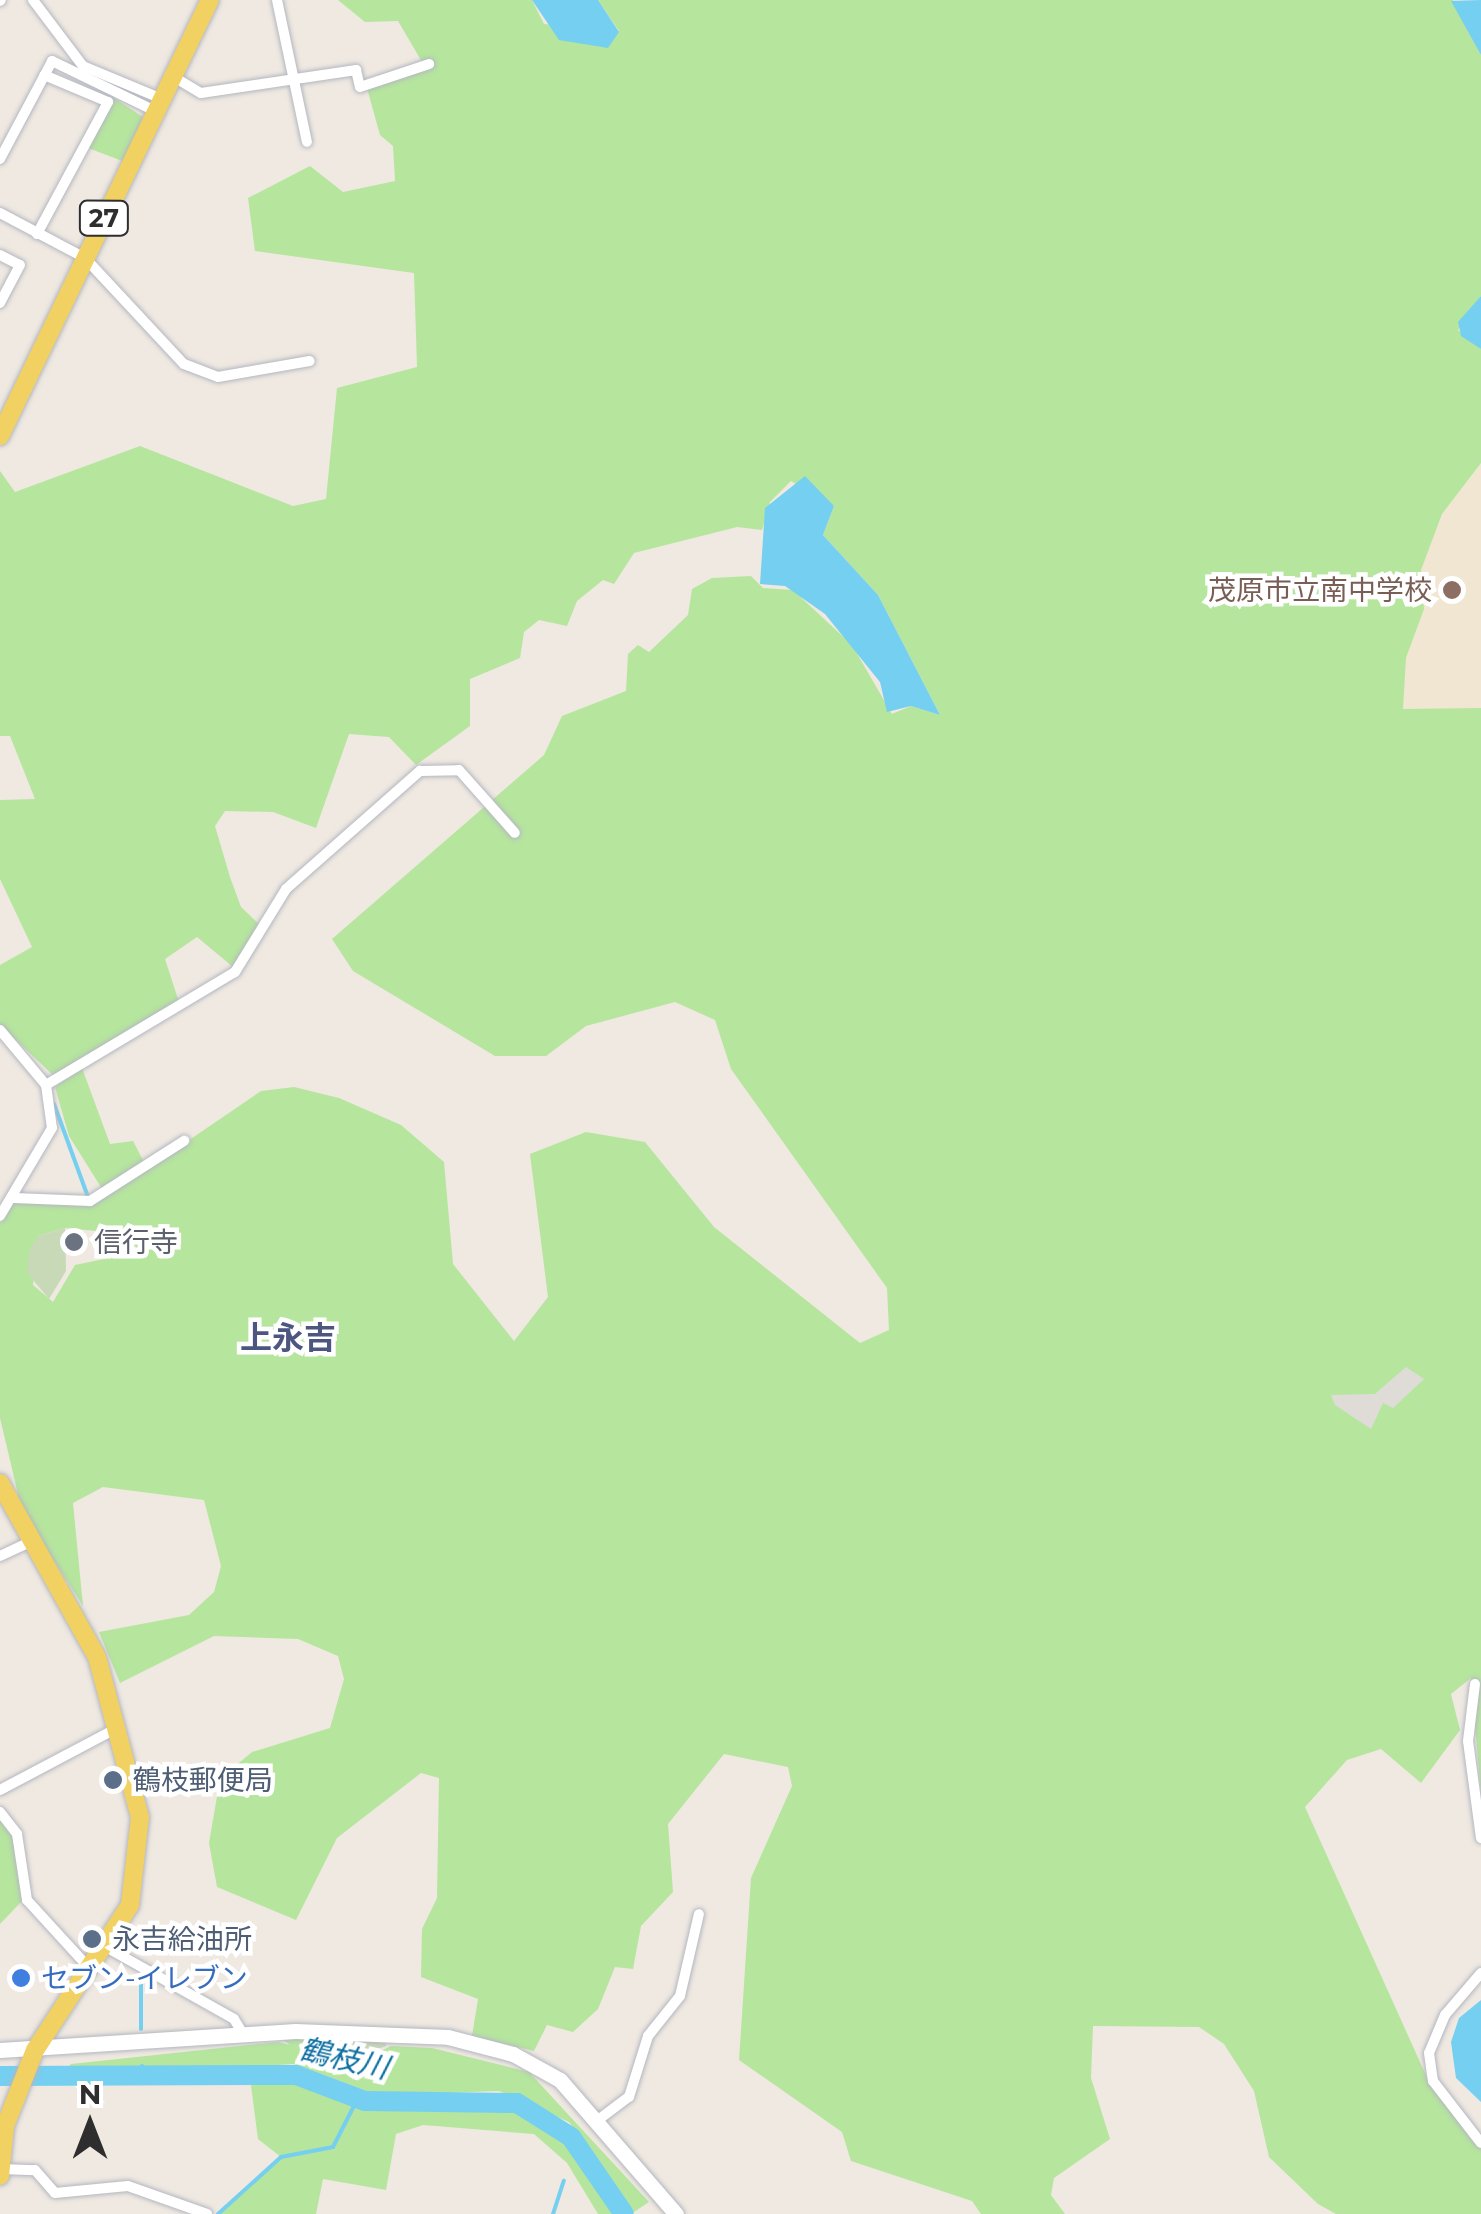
<!DOCTYPE html>
<meta charset="utf-8">
<style>
body{margin:0}
#map{position:relative;width:1481px;height:2214px;overflow:hidden;background:#efe9e1;font-family:Montserrat,"Noto Sans JP",sans-serif}
div>[style]{position:absolute}
[style*='--x']{left:calc(var(--x)*1px);top:calc(var(--y)*1px);width:calc(var(--w)*1px);rotate:calc(var(--a)*1deg)}
.education>*{inset:0;background:#f0e6d1}
.green>*{inset:0;background:#b6e59e}
.cemetery>*{inset:0;background:#c8d9b8}
.plaza>*{inset:0;background:#dfdcd8}
.water>*{inset:0;background:#75cff0}
.stream>*{height:4px;margin:-2px;padding:0 2px;transform-origin:2px;border-radius:2px;background:#75cff0}
.river>*{height:20px;margin:-10px;padding:0 10px;transform-origin:10px;border-radius:10px;background:#75cff0}
.roads{filter:drop-shadow(0 0 2px #b4b7c1) drop-shadow(0 0 2px #b4b7c1)}
.minor>*{height:10px;margin:-5px;padding:0 5px;transform-origin:5px;border-radius:5px;background:#fff}
.secondary>*{height:15px;margin:-7.5px;padding:0 7.5px;transform-origin:7.5px;border-radius:7.5px;background:#fff}
.primary>*{height:18px;margin:-9px;padding:0 9px;transform-origin:9px;border-radius:9px;background:#f2d163}
.dots>*{width:28px;height:28px;translate:-50% -50%;box-sizing:border-box;border:5px solid #fff;border-radius:50%}
span{translate:-50% -50%;white-space:nowrap;text-align:center;line-height:1.15;-webkit-text-stroke:9px #fff;paint-order:stroke}
.shield-label span{padding:2px 8px;background:#fff;border:2px solid;border-radius:8px;-webkit-text-stroke-width:0}
.shield-label{font-size:25px;color:#2e2e2e;font-weight:700}
.education-label{font-size:28px;color:#785e54}
.right{translate:-100% -50%;text-align:right}
.worship-label{font-size:28px;color:#5b616d}
.left{translate:0 -50%;text-align:left}
.service-label{font-size:28px;color:#4e5e75}
.shop-label{font-size:28px;color:#366cbe}
.water-label{font-size:30px;color:#0d6fa3;font-style:italic}
.quarter-label{font-size:32px;color:#4d5680;font-weight:700}
.north{position:absolute;left:40px;top:2074px;width:100px;height:100px;-webkit-text-stroke:8px #fff;paint-order:stroke;rotate:0deg;font-size:28px;font-weight:700;line-height:40px;text-align:center;color:#2e2e2e}
.north::after{content:'';display:block;margin:auto;width:35px;height:45px;background:#2e2e2e;clip-path:polygon(50% 0,100% 100%,50% 72%,0 100%)}
</style>
<div id="map">
<div class="education">
<div style="clip-path:polygon(1481px 463px,1481px 708px,1403px 710px,1406px 658px,1424px 609px,1421px 570px,1442px 514px)"></div>
</div>
<div class="green">
<div style="clip-path:polygon(evenodd,338px 0,532px 0,544px 24px,619px 31px,598px 0,1453px 0,1481px 55px,1481px 296px,1458px 330px,1481px 349px,1481px 463px,1442px 514px,1421px 570px,1424px 609px,1406px 658px,1403px 709px,1481px 708px,1481px 1795px,1471px 1678px,1451px 1694px,1460px 1730px,1421px 1783px,1381px 1749px,1347px 1760px,1305px 1807px,1429px 2082px,1481px 2149px,1481px 2214px,1336px 2214px,1318px 2204px,1269px 2157px,1254px 2091px,1224px 2044px,1199px 2027px,1093px 2026px,1091px 2078px,1110px 2139px,1054px 2178px,1051px 2195px,1065px 2214px,981px 2214px,972px 2201px,851px 2161px,842px 2132px,739px 2060px,751px 1878px,792px 1786px,788px 1767px,724px 1754px,668px 1824px,673px 1892px,641px 1926px,633px 1969px,615px 1967px,598px 2009px,573px 2032px,547px 2025px,534px 2051px,472px 2036px,478px 1999px,421px 1977px,422px 1929px,437px 1898px,439px 1778px,421px 1773px,337px 1838px,296px 1920px,217px 1887px,209px 1843px,220px 1779px,252px 1752px,330px 1728px,344px 1679px,338px 1656px,298px 1639px,214px 1636px,120px 1683px,99px 1632px,189px 1615px,214px 1592px,221px 1566px,204px 1500px,103px 1487px,73px 1503px,83px 1606px,22px 1511px,0 1418px,0 1223px,15px 1201px,89px 1203px,110px 1194px,261px 1091px,294px 1087px,339px 1098px,401px 1125px,444px 1162px,453px 1264px,514px 1341px,548px 1297px,530px 1154px,586px 1132px,645px 1142px,714px 1227px,860px 1343px,889px 1330px,887px 1288px,731px 1069px,715px 1020px,675px 1002px,586px 1026px,546px 1056px,495px 1056px,353px 971px,332px 939px,544px 755px,562px 716px,626px 691px,628px 654px,638px 645px,649px 652px,688px 615px,692px 589px,712px 578px,751px 576px,763px 588px,793px 590px,852px 645px,892px 714px,911px 706px,940px 715px,878px 595px,823px 535px,834px 506px,791px 481px,770px 502px,762px 530px,737px 527px,634px 553px,614px 584px,603px 580px,577px 601px,567px 626px,539px 620px,524px 632px,520px 658px,470px 679px,470px 726px,416px 765px,389px 737px,349px 734px,316px 828px,273px 812px,225px 811px,215px 826px,230px 877px,241px 907px,260px 925px,233px 967px,197px 937px,165px 959px,179px 1002px,54px 1076px,0 1025px,0 965px,32px 947px,0 879px,0 800px,35px 799px,10px 736px,0 736px,0 471px,15px 492px,140px 446px,293px 506px,326px 499px,337px 388px,417px 367px,414px 273px,255px 251px,248px 198px,310px 166px,343px 192px,395px 181px,393px 146px,380px 135px,365px 81px,422px 62px,398px 21px,365px 22px,338px 0,65px 1228px,129px 1234px,138px 1252px,75px 1265px,53px 1302px,33px 1285px,38px 1236px,65px 1228px)"></div>
<div style="clip-path:polygon(114px 98px,146px 119px,125px 162px,88px 148px)"></div>
<div style="clip-path:polygon(82px 1068px,110px 1144px,133px 1141px,144px 1162px,104px 1192px,69px 1136px,55px 1087px)"></div>
<div style="clip-path:polygon(0 1816px,13px 1836px,24px 1899px,0 1924px)"></div>
<div style="clip-path:polygon(281px 2038px,344px 2039px,344px 2054px,291px 2046px)"></div>
<div style="clip-path:polygon(278px 2042px,359px 2062px,391px 2046px,432px 2048px,529px 2072px,649px 2202px,631px 2214px,569px 2122px,499px 2091px,377px 2095px,294px 2064px,57px 2079px,71px 2064px)"></div>
<div style="clip-path:polygon(250px 2078px,296px 2078px,390px 2108px,516px 2106px,574px 2146px,618px 2214px,598px 2214px,567px 2163px,534px 2134px,423px 2125px,396px 2134px,386px 2190px,323px 2179px,316px 2214px,218px 2214px,281px 2157px,258px 2139px)"></div>
</div>
<div class="cemetery">
<div style="clip-path:polygon(65px 1228px,66px 1271px,49px 1299px,27px 1273px,29px 1251px,38px 1236px)"></div>
<div style="clip-path:polygon(344px 2039px,386px 2040px,386px 2046px,356px 2058px,344px 2054px)"></div>
</div>
<div class="plaza">
<div style="clip-path:polygon(1406px 1367px,1424px 1379px,1393px 1408px,1383px 1403px,1371px 1429px,1335px 1405px,1331px 1395px,1375px 1394px)"></div>
</div>
<div class="water">
<div style="clip-path:polygon(532px 0,598px 0,619px 32px,608px 48px,559px 40px)"></div>
<div style="clip-path:polygon(1481px 0,1481px 55px,1451px 1px)"></div>
<div style="clip-path:polygon(1481px 296px,1481px 349px,1461px 336px,1458px 322px)"></div>
<div style="clip-path:polygon(805px 476px,834px 506px,823px 535px,878px 595px,940px 715px,911px 706px,887px 712px,880px 682px,825px 614px,785px 586px,760px 584px,765px 508px)"></div>
<div style="clip-path:polygon(1481px 2000px,1481px 2102px,1456px 2078px,1451px 2042px,1459px 2018px)"></div>
</div>
<div class="stream">
<div style="--x:54;--y:1104;--w:99;--a:69.9"></div>
<div style="--x:141;--y:1979;--w:50;--a:90"></div>
<div style="--x:142;--y:2066;--w:13;--a:86"></div>
<div style="--x:218;--y:2214;--w:85;--a:-42.1"></div>
<div style="--x:281;--y:2157;--w:53;--a:-10.9"></div>
<div style="--x:333;--y:2147;--w:55;--a:-63"></div>
<div style="--x:553;--y:2214;--w:35;--a:-72"></div>
</div>
<div class="river">
<div style="--x:0;--y:2076;--w:296;--a:-0.2"></div>
<div style="--x:296;--y:2075;--w:74;--a:20.6"></div>
<div style="--x:365;--y:2101;--w:152;--a:0.8"></div>
<div style="--x:517;--y:2103;--w:64;--a:32.2"></div>
<div style="--x:571;--y:2137;--w:93;--a:55.5"></div>
</div>
<div class="roads">
<div class="minor">
<div style="--x:33;--y:0;--w:83;--a:52.9"></div>
<div style="--x:83;--y:66;--w:86;--a:22.7"></div>
<div style="--x:277;--y:0;--w:145;--a:78.1"></div>
<div style="--x:0;--y:1;--w:1;--a:-45"></div>
<div style="--x:174;--y:77;--w:31;--a:31"></div>
<div style="--x:201;--y:93;--w:157;--a:-8.4"></div>
<div style="--x:356;--y:70;--w:17;--a:77"></div>
<div style="--x:360;--y:87;--w:73;--a:-18.4"></div>
<div style="--x:0;--y:159;--w:111;--a:-62"></div>
<div style="--x:52;--y:61;--w:114;--a:25.9"></div>
<div style="--x:0;--y:213;--w:96;--a:27.9"></div>
<div style="--x:85;--y:258;--w:145;--a:47"></div>
<div style="--x:184;--y:364;--w:36;--a:21"></div>
<div style="--x:218;--y:377;--w:93;--a:-9.9"></div>
<div style="--x:37;--y:234;--w:150;--a:-61.7"></div>
<div style="--x:108;--y:102;--w:69;--a:-157.1"></div>
<div style="--x:0;--y:255;--w:22;--a:27"></div>
<div style="--x:20;--y:265;--w:43;--a:117.8"></div>
<div style="--x:0;--y:1030;--w:72;--a:50.1"></div>
<div style="--x:46;--y:1085;--w:43;--a:82.1"></div>
<div style="--x:52;--y:1128;--w:102;--a:120.6"></div>
<div style="--x:46;--y:1085;--w:220;--a:-30.9"></div>
<div style="--x:235;--y:972;--w:97;--a:-58.4"></div>
<div style="--x:286;--y:889;--w:179;--a:-41.4"></div>
<div style="--x:420;--y:771;--w:39;--a:-1"></div>
<div style="--x:459;--y:770;--w:84;--a:48.4"></div>
<div style="--x:14;--y:1198;--w:76;--a:2.3"></div>
<div style="--x:90;--y:1201;--w:112;--a:-32.6"></div>
<div style="--x:0;--y:1556;--w:31;--a:-25"></div>
<div style="--x:1475;--y:1684;--w:57;--a:97"></div>
<div style="--x:1468;--y:1741;--w:98;--a:82.4"></div>
<div style="--x:0;--y:1790;--w:135;--a:-27.9"></div>
<div style="--x:0;--y:1812;--w:28;--a:52"></div>
<div style="--x:17;--y:1834;--w:67;--a:81.4"></div>
<div style="--x:27;--y:1900;--w:93;--a:47.6"></div>
<div style="--x:104;--y:1946;--w:149;--a:29.3"></div>
<div style="--x:234;--y:2019;--w:17;--a:59"></div>
<div style="--x:1481;--y:1973;--w:55;--a:130.6"></div>
<div style="--x:1445;--y:2015;--w:41;--a:112.8"></div>
<div style="--x:1429;--y:2053;--w:28;--a:82"></div>
<div style="--x:1433;--y:2081;--w:78;--a:52.3"></div>
<div style="--x:598;--y:2120;--w:39;--a:-37"></div>
<div style="--x:629;--y:2097;--w:64;--a:-72.7"></div>
<div style="--x:648;--y:2036;--w:51;--a:-51.3"></div>
<div style="--x:680;--y:1996;--w:84;--a:-77"></div>
<div style="--x:1;--y:2169;--w:34;--a:2"></div>
<div style="--x:35;--y:2170;--w:30;--a:49"></div>
<div style="--x:55;--y:2193;--w:73;--a:-5.5"></div>
<div style="--x:128;--y:2186;--w:84;--a:19.5"></div>
</div>
<div class="secondary">
<div style="--x:0;--y:2050;--w:296;--a:-3.7"></div>
<div style="--x:295;--y:2031;--w:153;--a:2.2"></div>
<div style="--x:448;--y:2037;--w:67;--a:14.7"></div>
<div style="--x:513;--y:2054;--w:54;--a:29"></div>
<div style="--x:560;--y:2080;--w:177;--a:49.1"></div>
</div>
<div class="primary">
<div style="--x:0;--y:436;--w:484;--a:-64.3"></div>
<div style="--x:0;--y:1483;--w:199;--a:60.9"></div>
<div style="--x:97;--y:1657;--w:166;--a:75"></div>
<div style="--x:140;--y:1817;--w:89;--a:96.5"></div>
<div style="--x:130;--y:1905;--w:173;--a:123.2"></div>
<div style="--x:35;--y:2050;--w:82;--a:111.5"></div>
<div style="--x:5;--y:2126;--w:50;--a:95.7"></div>
</div>
</div>
<div class="dots">
<div style="left:1452px;top:590px;background:#8d6e63"></div>
<div style="left:74px;top:1242px;background:#6b7280"></div>
<div style="left:113px;top:1780px;background:#5c6f8a"></div>
<div style="left:92px;top:1939px;background:#5c6f8a"></div>
<div style="left:21px;top:1978px;background:#3f7fe0"></div>
</div>
<div class="shield-label">
<span style="left:104px;top:218px">27</span>
</div>
<div class="education-label">
<span class="right" style="left:1432px;top:590px">茂原市立南中学校</span>
</div>
<div class="worship-label">
<span class="left" style="left:94px;top:1242px">信行寺</span>
</div>
<div class="service-label">
<span class="left" style="left:133px;top:1780px">鶴枝郵便局</span>
<span class="left" style="left:112px;top:1939px">永吉給油所</span>
</div>
<div class="shop-label">
<span class="left" style="left:41px;top:1978px">セブン-イレブン</span>
</div>
<div class="water-label">
<span style="left:344px;top:2059px;rotate:13deg">鶴枝川</span>
</div>
<div class="quarter-label">
<span style="left:288px;top:1338px">上永吉</span>
</div>
<div class="north">N</div>
</div>
